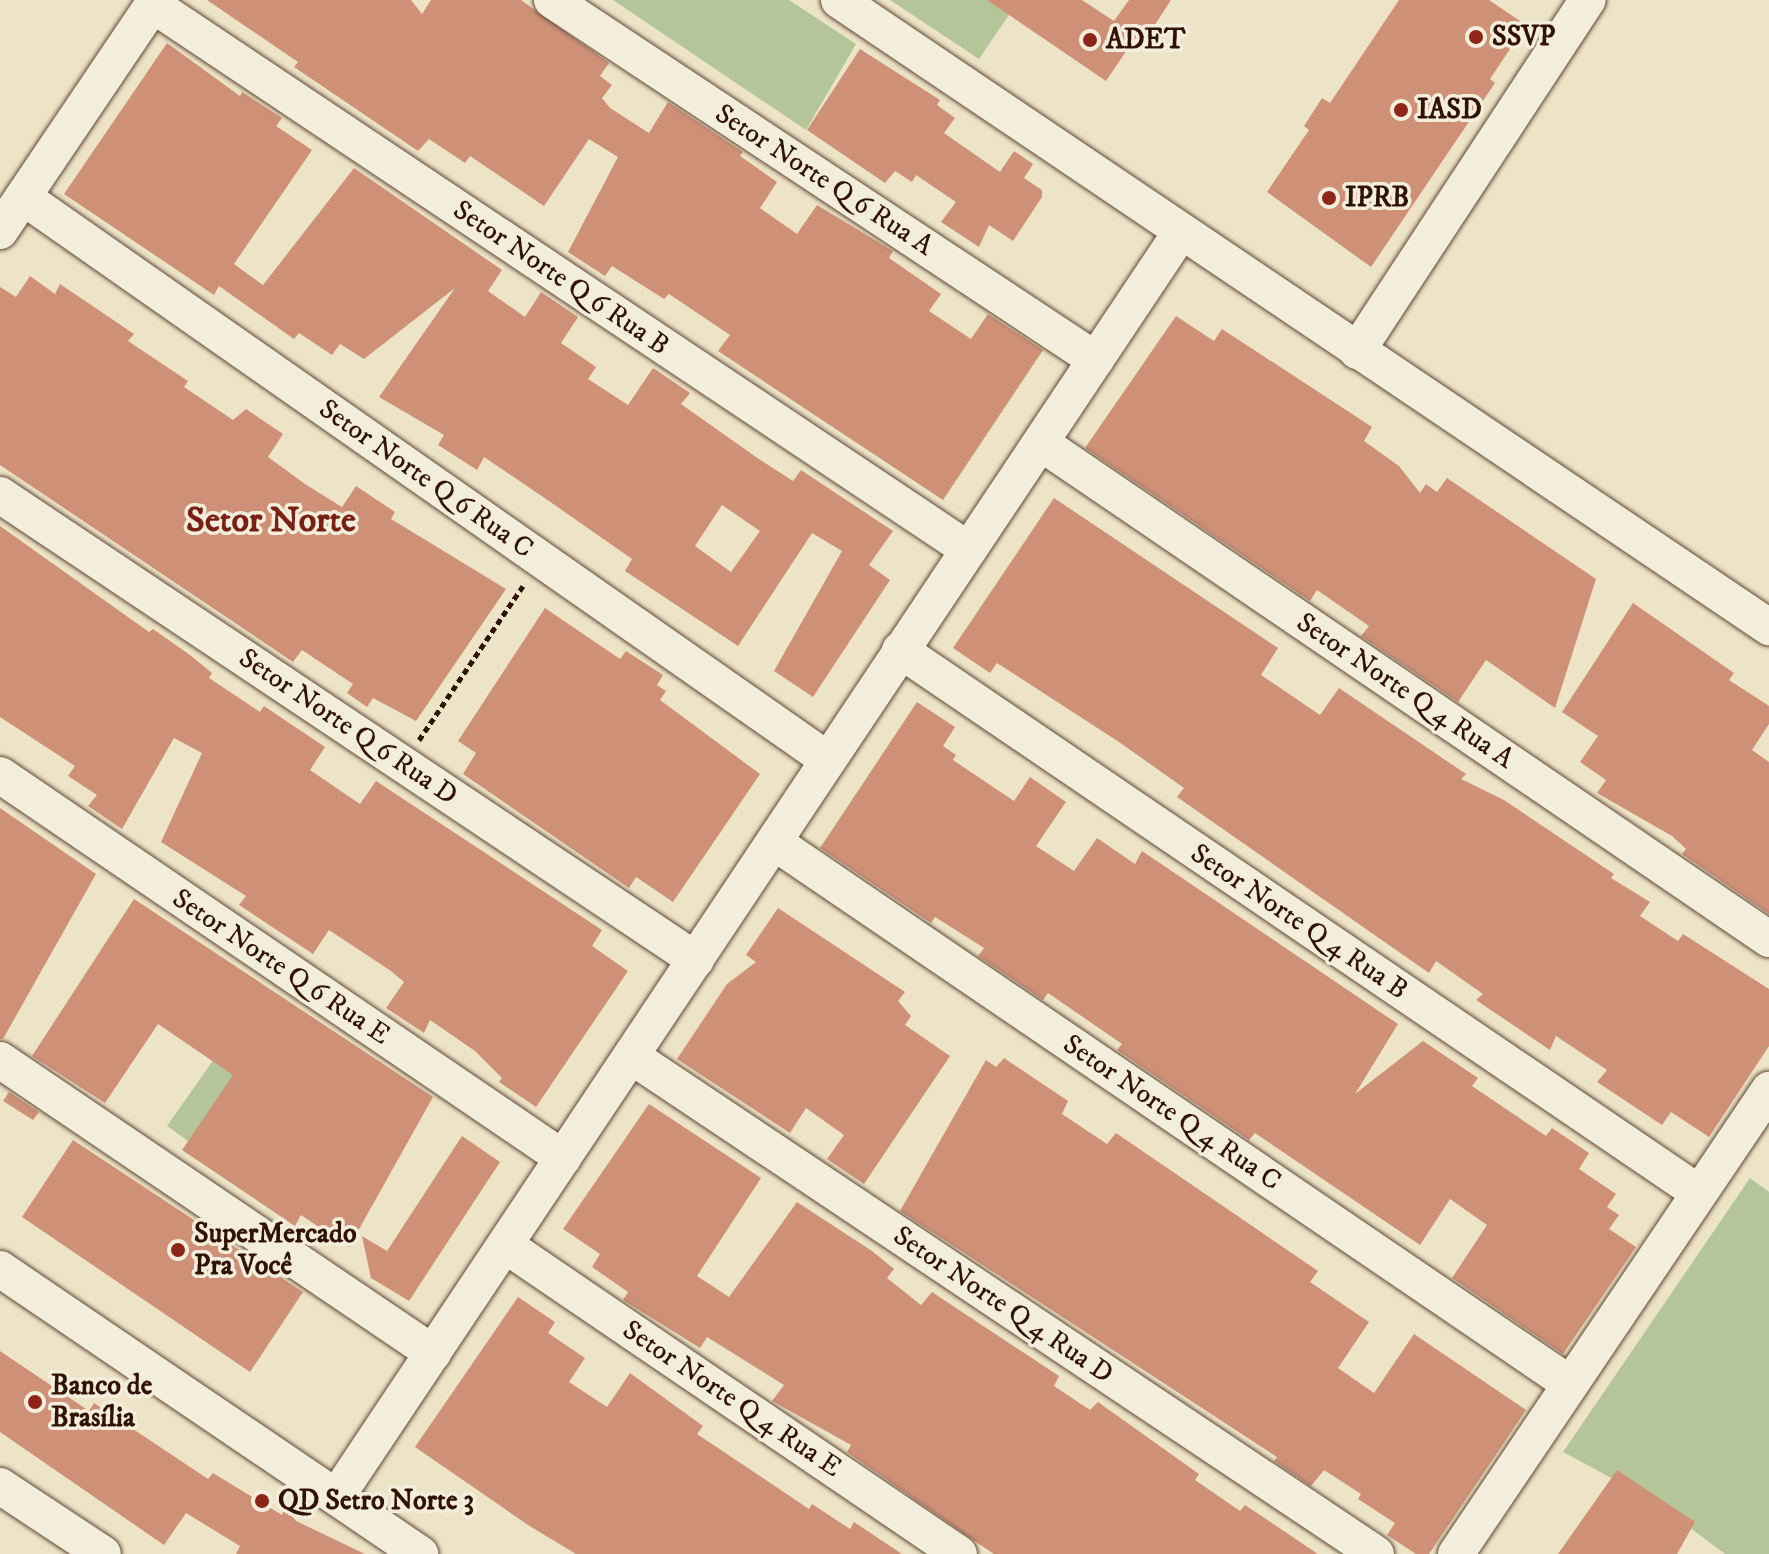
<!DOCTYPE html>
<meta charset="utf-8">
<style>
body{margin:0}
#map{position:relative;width:1769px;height:1554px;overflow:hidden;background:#ede4c7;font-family:"IM FELL DW Pica",serif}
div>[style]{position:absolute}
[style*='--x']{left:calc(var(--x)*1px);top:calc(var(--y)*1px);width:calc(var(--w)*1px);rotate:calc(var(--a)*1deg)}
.green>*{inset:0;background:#b4c599}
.building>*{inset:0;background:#cf9078}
.path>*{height:5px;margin-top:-2.5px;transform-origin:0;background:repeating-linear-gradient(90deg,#311306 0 6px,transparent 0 10px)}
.roads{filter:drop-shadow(0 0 2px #604736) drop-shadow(0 0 2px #604736)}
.minor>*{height:36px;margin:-18px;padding:0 18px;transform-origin:18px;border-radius:18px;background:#f3eddb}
.dots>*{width:22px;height:22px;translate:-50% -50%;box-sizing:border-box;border:4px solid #f3eddb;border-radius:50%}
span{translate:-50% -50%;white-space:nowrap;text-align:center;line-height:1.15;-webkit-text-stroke:7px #f3eddb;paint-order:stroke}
.poi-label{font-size:28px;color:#311306;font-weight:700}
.left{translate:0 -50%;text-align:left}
.street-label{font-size:28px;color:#311306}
.district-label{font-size:36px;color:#7a1f14;font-weight:700}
</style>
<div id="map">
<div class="green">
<div style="clip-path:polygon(613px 0,789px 0,856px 44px,806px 130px)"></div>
<div style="clip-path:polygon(890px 0,1019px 0,979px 59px)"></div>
<div style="clip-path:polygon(259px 995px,284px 1012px,191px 1143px,167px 1126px)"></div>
<div style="clip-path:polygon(1750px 1178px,1769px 1192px,1769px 1554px,1725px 1554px,1656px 1502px,1563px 1452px)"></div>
</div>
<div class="building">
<div style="clip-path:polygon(207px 0,411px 0,422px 14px,431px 0,521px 0,609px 63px,600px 76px,612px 85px,602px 98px,610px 108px,649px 133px,668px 102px,743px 152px,740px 156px,777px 182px,760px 208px,797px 234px,817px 205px,893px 251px,889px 258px,941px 294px,929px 311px,971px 339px,988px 314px,1043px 350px,943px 500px,718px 351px,730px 335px,669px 294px,664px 299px,612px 266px,605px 276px,568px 252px,618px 157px,589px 139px,544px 206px,470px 156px,465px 163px,429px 139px,418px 151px,294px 67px,298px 62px)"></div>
<div style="clip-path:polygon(987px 0,1082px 0,1114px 21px,1129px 0,1171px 0,1143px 43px,1135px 38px,1106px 81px)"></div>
<div style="clip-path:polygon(1399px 0,1489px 0,1526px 25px,1490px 79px,1495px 83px,1371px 267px,1267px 192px,1309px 130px,1304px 126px,1322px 98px,1330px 103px)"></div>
<div style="clip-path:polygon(evenodd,167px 43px,240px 96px,242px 92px,282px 118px,276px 126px,312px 150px,234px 264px,263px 285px,354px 168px,502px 270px,488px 291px,525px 317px,541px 292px,578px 317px,561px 343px,596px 367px,588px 379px,628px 405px,653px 368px,690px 393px,681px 404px,756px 457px,793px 481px,801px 470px,893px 531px,869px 565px,890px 580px,813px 697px,774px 671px,842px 551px,812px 533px,738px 646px,625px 571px,632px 559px,549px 501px,484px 457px,477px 470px,438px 445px,444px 435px,379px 397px,455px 288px,364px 359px,340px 344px,332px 355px,299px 333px,294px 339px,219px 286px,214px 295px,64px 194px,167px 43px,722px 505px,760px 531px,731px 572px,695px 546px,722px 505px)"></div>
<div style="clip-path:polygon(860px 49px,940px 100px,937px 105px,955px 118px,944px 133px,1000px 172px,1014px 151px,1033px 164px,1024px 178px,1042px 190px,1042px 197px,1013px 241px,989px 225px,979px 247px,941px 222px,956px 202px,916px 175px,912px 182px,895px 171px,885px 183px,807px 130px)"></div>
<div style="clip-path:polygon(30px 276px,55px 294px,60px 284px,134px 334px,128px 341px,188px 381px,184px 387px,233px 420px,246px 409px,283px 434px,268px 457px,305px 484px,342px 507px,356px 486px,395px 512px,391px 519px,506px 589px,416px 721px,373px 698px,367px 707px,347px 693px,353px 684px,302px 650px,293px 662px,0 465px,0 287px,16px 297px)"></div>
<div style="clip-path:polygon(1176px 316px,1214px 341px,1222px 329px,1372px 427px,1364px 441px,1399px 466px,1420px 493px,1426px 484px,1437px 492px,1447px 478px,1596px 579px,1555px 708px,1486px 660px,1458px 702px,1361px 636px,1369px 626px,1317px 590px,1310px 601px,1085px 448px)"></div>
<div style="clip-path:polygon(1054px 498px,1278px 648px,1261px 675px,1320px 715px,1339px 688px,1466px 774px,1461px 779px,1504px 800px,1614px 874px,1611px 878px,1650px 902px,1640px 916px,1678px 941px,1683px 934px,1769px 989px,1769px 1046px,1709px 1137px,1671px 1112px,1662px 1125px,1597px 1082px,1607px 1070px,1556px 1036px,1550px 1050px,1476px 1000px,1483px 994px,1436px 961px,1429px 973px,1177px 797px,1184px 788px,1119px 742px,997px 663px,990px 673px,953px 648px)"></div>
<div style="clip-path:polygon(0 526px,149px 632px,153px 629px,190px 655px,212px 673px,209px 678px,260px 712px,264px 706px,325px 747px,310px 770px,360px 804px,376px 781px,602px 930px,592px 946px,628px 971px,536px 1107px,499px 1082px,502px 1078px,475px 1051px,430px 1020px,424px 1033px,386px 1008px,404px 982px,391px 971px,329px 930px,313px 954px,239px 905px,246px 896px,161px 842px,202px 753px,174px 738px,122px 829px,88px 806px,97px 795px,68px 776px,75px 766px,0 717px)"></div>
<div style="clip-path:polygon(1633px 603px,1734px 673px,1729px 680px,1769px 706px,1769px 724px,1752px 750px,1769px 762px,1769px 914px,1682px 854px,1686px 849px,1672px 836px,1597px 793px,1606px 780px,1580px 762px,1598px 736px,1562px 712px)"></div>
<div style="clip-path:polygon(545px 608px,620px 659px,626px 651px,663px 675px,657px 685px,666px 691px,660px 700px,760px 774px,673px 902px,636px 877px,629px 888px,463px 774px,476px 753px,458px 741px)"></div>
<div style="clip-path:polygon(917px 702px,955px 727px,943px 746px,956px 755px,953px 760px,1014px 801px,1030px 777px,1066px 802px,1036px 846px,1074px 871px,1097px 838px,1135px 864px,1142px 851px,1398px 1024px,1355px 1094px,1423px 1041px,1478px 1078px,1472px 1086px,1546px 1136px,1552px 1128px,1589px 1153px,1579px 1169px,1616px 1194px,1607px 1207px,1619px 1215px,1609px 1229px,1636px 1247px,1563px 1354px,1452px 1278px,1487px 1225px,1450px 1199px,1420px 1245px,1255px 1133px,1249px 1140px,1117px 1050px,1122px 1044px,1048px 993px,1043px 1000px,978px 956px,984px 948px,935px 917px,931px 923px,820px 848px)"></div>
<div style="clip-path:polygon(0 808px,96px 874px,3px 1039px,0 1039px)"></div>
<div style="clip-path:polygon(134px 899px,433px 1097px,349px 1247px,301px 1215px,295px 1226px,182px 1150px,233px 1075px,158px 1024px,105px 1103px,32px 1056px)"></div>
<div style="clip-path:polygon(778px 908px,905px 992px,898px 1001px,911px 1016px,905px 1025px,950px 1056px,864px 1184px,827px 1159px,844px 1135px,806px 1108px,790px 1133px,677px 1059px,727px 984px,756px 962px,746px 955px)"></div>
<div style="clip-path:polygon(1004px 1058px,1068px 1101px,1062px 1114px,1107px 1144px,1116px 1133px,1318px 1271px,1310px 1282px,1369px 1322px,1338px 1368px,1374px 1393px,1414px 1334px,1526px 1410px,1429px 1554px,1416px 1554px,1387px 1535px,1395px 1523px,1358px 1499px,1361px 1494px,1324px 1470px,1311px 1486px,1274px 1461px,1277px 1457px,900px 1211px,986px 1060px,996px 1067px)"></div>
<div style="clip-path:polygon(9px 1092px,39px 1112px,33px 1120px,3px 1101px)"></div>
<div style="clip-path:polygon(649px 1104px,761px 1178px,697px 1276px,729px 1297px,797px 1202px,872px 1251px,894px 1269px,887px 1278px,921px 1305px,932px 1292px,1059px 1376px,1054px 1386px,1090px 1410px,1098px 1402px,1199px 1474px,1195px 1480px,1240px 1511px,1245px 1505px,1318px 1554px,994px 1554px,976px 1542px,847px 1452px,851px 1445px,772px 1401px,784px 1385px,707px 1337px,700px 1348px,623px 1300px,628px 1292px,592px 1267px,600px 1254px,563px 1229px)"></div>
<div style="clip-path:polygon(462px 1136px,500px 1162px,409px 1301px,371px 1278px,362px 1236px,387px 1251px)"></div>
<div style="clip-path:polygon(73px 1140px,303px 1292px,250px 1372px,22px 1217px)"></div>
<div style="clip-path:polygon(518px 1297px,555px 1322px,548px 1333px,585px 1358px,569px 1382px,607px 1407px,630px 1373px,703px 1426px,697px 1434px,809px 1509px,812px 1504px,850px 1529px,854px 1522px,902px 1554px,576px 1554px,528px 1525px,415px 1447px)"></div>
<div style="clip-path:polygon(0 1351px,89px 1411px,94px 1403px,208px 1479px,213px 1473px,282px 1515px,285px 1507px,296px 1521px,365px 1554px,236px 1554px,240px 1546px,186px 1513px,164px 1545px,0 1432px)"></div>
<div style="clip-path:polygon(1617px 1470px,1695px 1522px,1677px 1554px,1558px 1554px)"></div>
</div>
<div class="path">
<div style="--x:419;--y:740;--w:186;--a:-56"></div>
</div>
<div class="roads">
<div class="minor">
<div style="--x:552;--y:0;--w:652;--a:33.5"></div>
<div style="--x:839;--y:0;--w:1122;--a:33.99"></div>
<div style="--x:153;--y:5;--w:981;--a:33.74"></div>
<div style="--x:23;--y:197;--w:982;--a:34.97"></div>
<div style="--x:0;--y:231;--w:279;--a:-56"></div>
<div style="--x:1357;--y:351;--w:420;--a:-56.7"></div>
<div style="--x:1041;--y:443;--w:881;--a:34.27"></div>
<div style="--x:0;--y:495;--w:837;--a:33.75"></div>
<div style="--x:900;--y:650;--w:966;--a:34.2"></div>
<div style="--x:0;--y:775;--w:681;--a:34.23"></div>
<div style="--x:774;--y:842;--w:963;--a:34.25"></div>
<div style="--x:631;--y:1056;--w:896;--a:33.76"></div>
<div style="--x:0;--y:1060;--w:523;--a:34.09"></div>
<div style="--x:505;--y:1245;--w:549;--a:34.24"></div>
<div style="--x:0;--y:1269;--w:508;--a:34.16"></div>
<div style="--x:0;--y:1486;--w:123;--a:33.4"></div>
<div style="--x:337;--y:1496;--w:1520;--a:-56.27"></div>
<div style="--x:1456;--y:1554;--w:560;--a:-56"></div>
</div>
</div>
<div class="dots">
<div style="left:1476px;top:37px;background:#8f2418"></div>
<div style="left:1090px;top:40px;background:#8f2418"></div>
<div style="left:1401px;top:110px;background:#8f2418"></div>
<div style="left:1329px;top:198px;background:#8f2418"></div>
<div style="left:178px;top:1250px;background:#8f2418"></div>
<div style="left:35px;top:1402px;background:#8f2418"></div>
<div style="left:262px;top:1501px;background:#8f2418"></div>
</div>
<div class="poi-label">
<span class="left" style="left:1492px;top:37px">SSVP</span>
<span class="left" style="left:1106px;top:40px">ADET</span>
<span class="left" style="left:1417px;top:110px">IASD</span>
<span class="left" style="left:1345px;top:198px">IPRB</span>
<span class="left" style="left:194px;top:1250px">SuperMercado<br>Pra Você</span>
<span class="left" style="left:51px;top:1402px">Banco de<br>Brasília</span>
<span class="left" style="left:278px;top:1501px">QD Setro Norte 3</span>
</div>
<div class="street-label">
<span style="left:824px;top:180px;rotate:33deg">Setor Norte Q 6 Rua A</span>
<span style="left:561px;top:278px;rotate:34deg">Setor Norte Q 6 Rua B</span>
<span style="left:426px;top:479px;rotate:35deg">Setor Norte Q 6 Rua C</span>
<span style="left:1405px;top:691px;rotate:34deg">Setor Norte Q 4 Rua A</span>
<span style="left:348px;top:727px;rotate:34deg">Setor Norte Q 6 Rua D</span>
<span style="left:1299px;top:922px;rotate:34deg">Setor Norte Q 4 Rua B</span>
<span style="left:281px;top:967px;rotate:34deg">Setor Norte Q 6 Rua E</span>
<span style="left:1172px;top:1113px;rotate:34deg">Setor Norte Q 4 Rua C</span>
<span style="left:1003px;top:1305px;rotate:34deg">Setor Norte Q 4 Rua D</span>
<span style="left:732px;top:1399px;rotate:34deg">Setor Norte Q 4 Rua E</span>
</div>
<div class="district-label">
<span style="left:271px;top:521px">Setor Norte</span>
</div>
</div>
